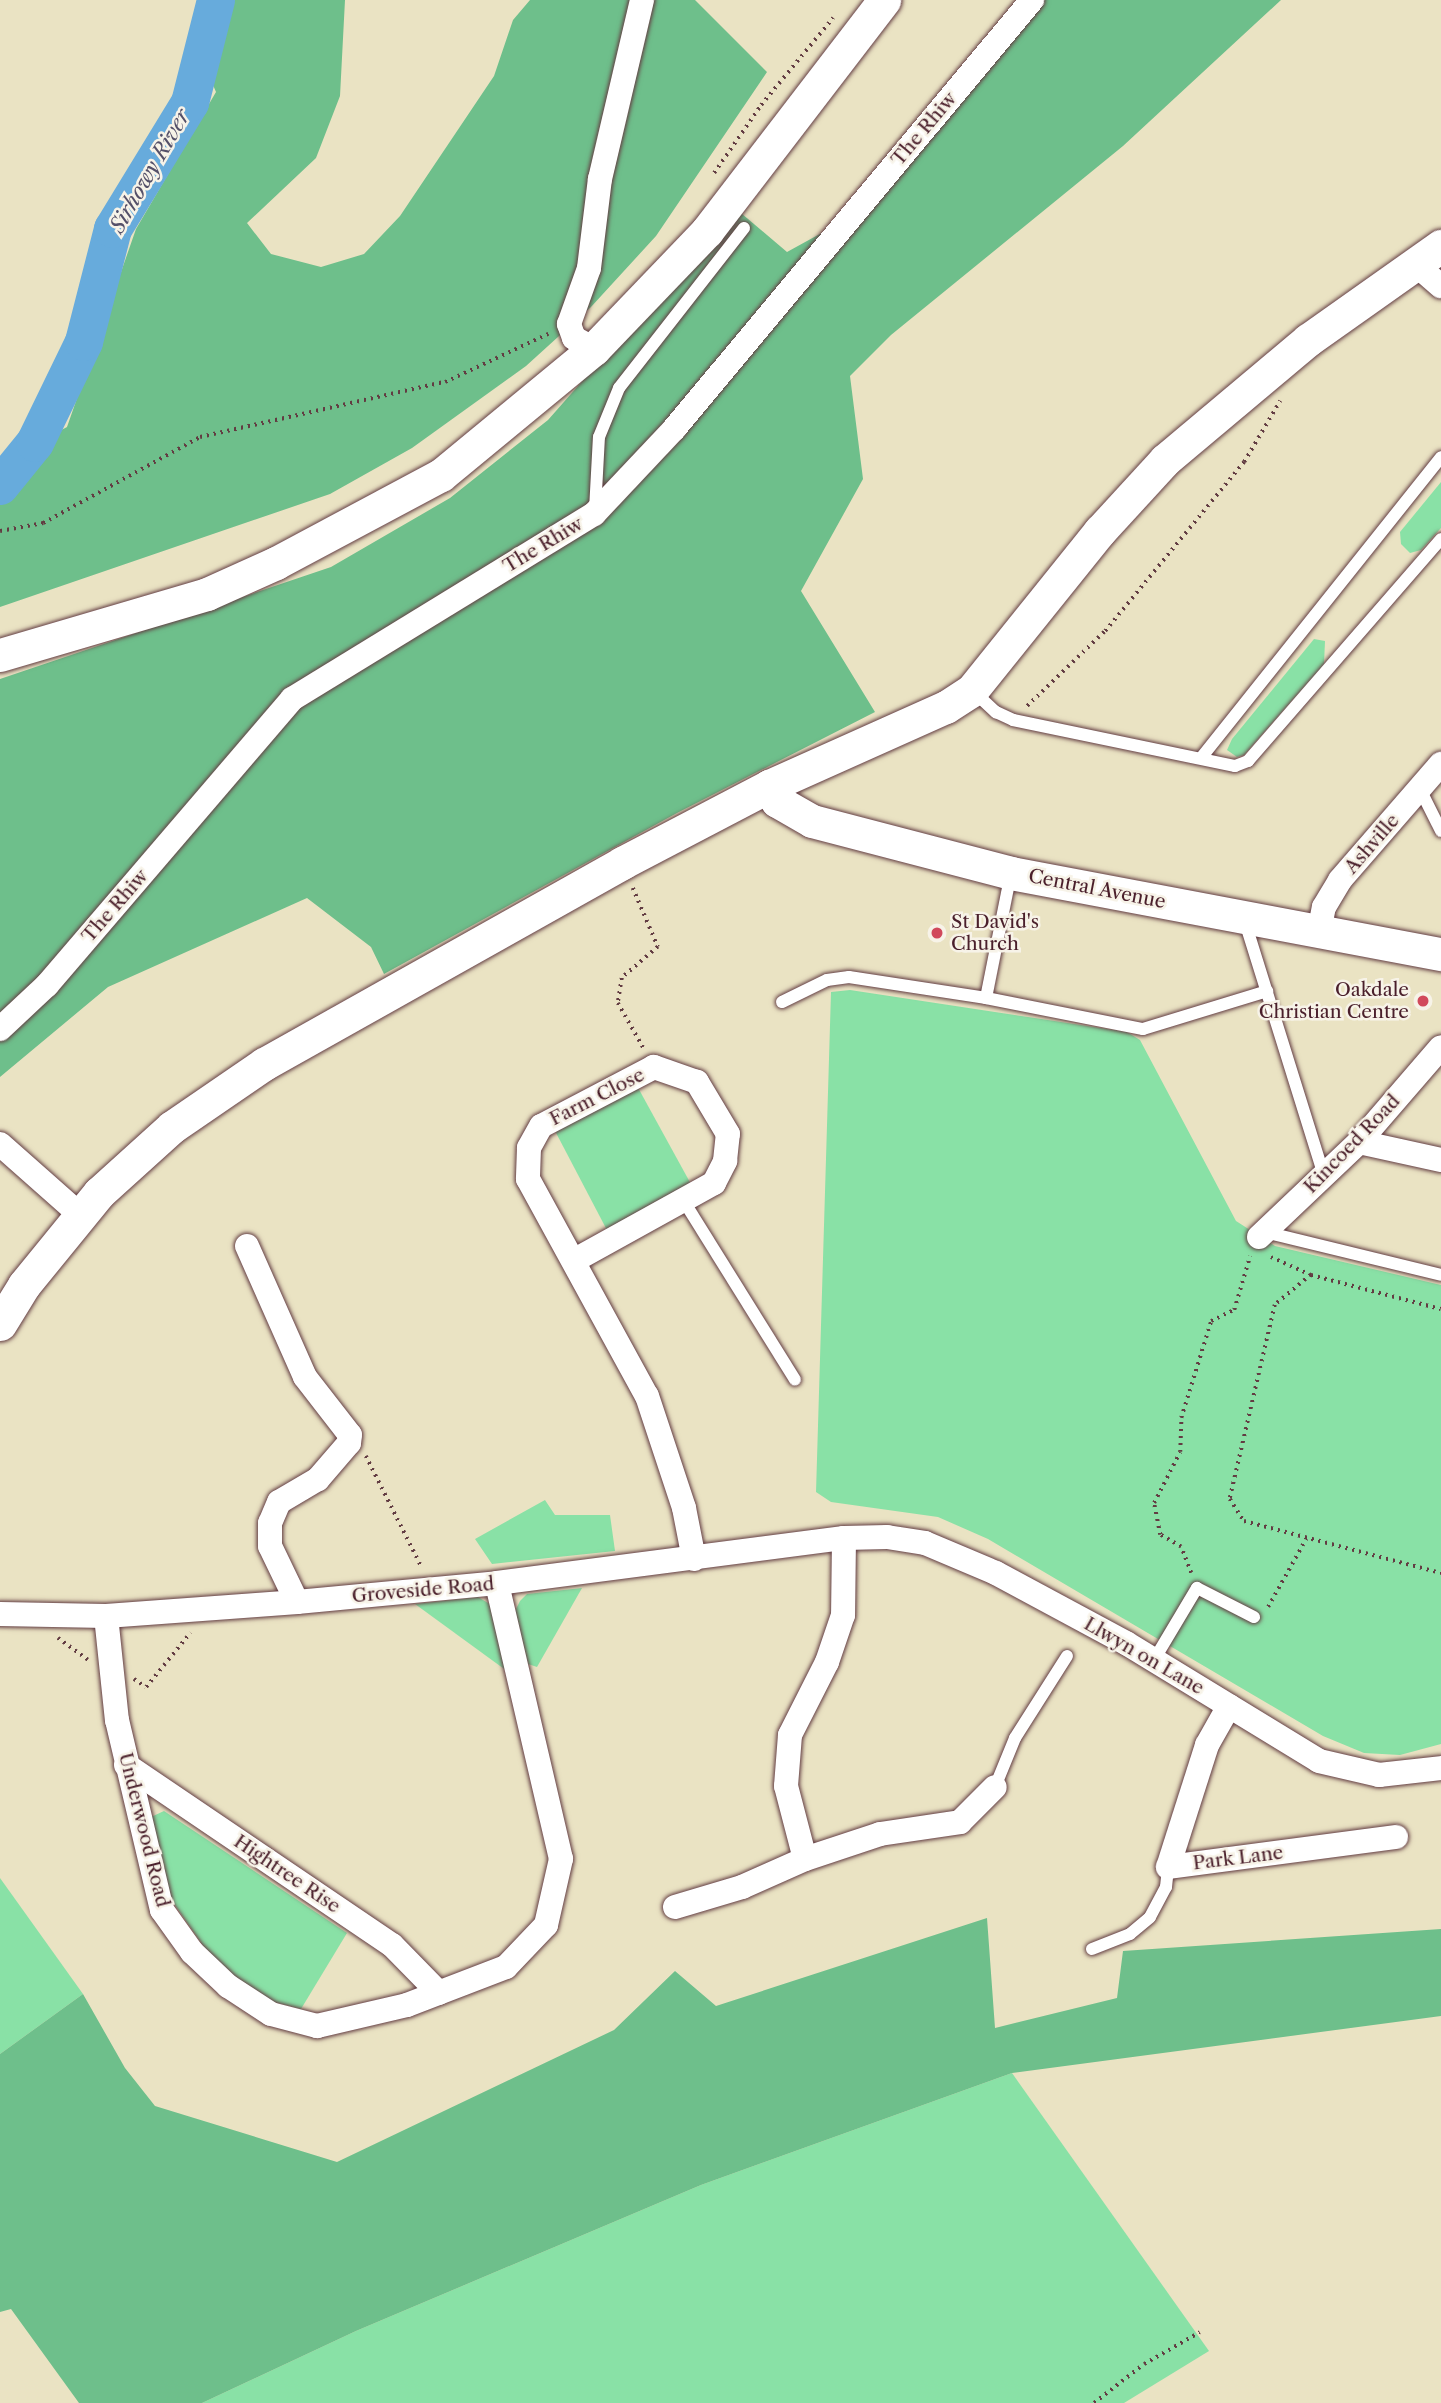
<!DOCTYPE html>
<style>
body{margin:0}
#map{position:relative;width:1441px;height:2403px;overflow:hidden;background:#eae3c3;font-family:"Libre Caslon Text",serif}
div>[style]{position:absolute}
[style*='--x']{left:calc(var(--x)*1px);top:calc(var(--y)*1px);width:calc(var(--w)*1px);rotate:calc(var(--a)*1deg)}
.green>*{inset:0;background:#89e1a6}
.forest>*{inset:0;background:#6ebf8b}
.river>*{height:38px;margin:-19px;padding:0 19px;transform-origin:19px;border-radius:19px;background:#67abdc}
.path>*{height:3.5px;margin-top:-1.75px;transform-origin:0;background:repeating-linear-gradient(90deg,#623c42 0 2px,transparent 0 7px)}
.roads{filter:drop-shadow(0 0 2px #623c42) drop-shadow(0 0 2px #623c42)}
.lane>*{height:12px;margin:-6px;padding:0 6px;transform-origin:6px;border-radius:6px;background:#fff}
.street>*{height:24px;margin:-12px;padding:0 12px;transform-origin:12px;border-radius:12px;background:#fff}
.secondary>*{height:33px;margin:-16.5px;padding:0 16.5px;transform-origin:16.5px;border-radius:16.5px;background:#fff}
.dots>*{width:19px;height:19px;translate:-50% -50%;box-sizing:border-box;border:4px solid #f7f3e8;border-radius:50%}
span{translate:-50% -50%;white-space:nowrap;text-align:center;line-height:1.15;-webkit-text-stroke:5px #f7f3e8;paint-order:stroke}
.street-label{font-size:19px;color:#4a1f2b}
.poi-label{font-size:19px;color:#4a1f2b}
.left{translate:0 -50%;text-align:left}
.right{translate:-100% -50%;text-align:right}
.water-label{font-size:21px;color:#545069;font-style:italic}
</style>
<div id="map">
<div class="green">
<div style="clip-path:polygon(1441px 482px,1441px 528px,1421px 550px,1410px 553px,1401px 544px,1400px 532px)"></div>
<div style="clip-path:polygon(1314px 639px,1325px 641px,1324px 664px,1244px 755px,1237px 757px,1227px 750px,1232px 739px)"></div>
<div style="clip-path:polygon(850px 990px,1127px 1032px,1140px 1040px,1236px 1221px,1275px 1246px,1441px 1285px,1441px 1744px,1400px 1755px,1364px 1753px,1323px 1736px,988px 1539px,938px 1517px,831px 1502px,816px 1492px,831px 992px)"></div>
<div style="clip-path:polygon(636px 1084px,692px 1186px,609px 1234px,554px 1129px)"></div>
<div style="clip-path:polygon(545px 1500px,555px 1515px,610px 1515px,615px 1551px,492px 1564px,475px 1539px)"></div>
<div style="clip-path:polygon(582px 1588px,537px 1667px,528px 1664px,515px 1611px,520px 1601px,527px 1594px)"></div>
<div style="clip-path:polygon(478px 1597px,493px 1606px,511px 1674px,415px 1604px)"></div>
<div style="clip-path:polygon(164px 1811px,347px 1933px,301px 2009px,266px 2000px,218px 1967px,170px 1898px,151px 1817px)"></div>
<div style="clip-path:polygon(0 1878px,83px 1994px,0 2054px)"></div>
<div style="clip-path:polygon(1012px 2073px,1209px 2351px,1124px 2403px,202px 2403px,356px 2331px,701px 2185px)"></div>
</div>
<div class="forest">
<div style="clip-path:polygon(197px 0,345px 0,340px 96px,316px 158px,247px 223px,271px 254px,321px 267px,364px 254px,400px 216px,494px 76px,513px 20px,530px 0,695px 0,767px 72px,656px 236px,591px 307px,526px 366px,412px 448px,330px 494px,0 607px,0 463px,67px 427px,136px 229px,216px 92px,191px 34px)"></div>
<div style="clip-path:polygon(1017px 0,1281px 0,1123px 146px,891px 335px,850px 376px,863px 479px,801px 591px,875px 712px,677px 813px,384px 974px,371px 947px,307px 898px,108px 987px,0 1077px,0 679px,331px 567px,450px 498px,548px 420px,735px 208px,787px 252px,827px 230px)"></div>
<div style="clip-path:polygon(987px 1918px,995px 2028px,1117px 1998px,1123px 1951px,1441px 1929px,1441px 2016px,1012px 2073px,701px 2185px,356px 2331px,202px 2403px,79px 2403px,11px 2309px,0 2312px,0 2054px,83px 1994px,125px 2068px,155px 2106px,337px 2162px,614px 2030px,675px 1971px,716px 2006px)"></div>
</div>
<div class="river">
<div style="--x:0;--y:486;--w:55;--a:-50.9"></div>
<div style="--x:35;--y:443;--w:112;--a:-64.1"></div>
<div style="--x:84;--y:342;--w:117;--a:-75.6"></div>
<div style="--x:113;--y:229;--w:148;--a:-58.6"></div>
<div style="--x:190;--y:103;--w:106;--a:-75.8"></div>
</div>
<div class="path">
<div style="--x:714;--y:173;--w:83;--a:-55.3"></div>
<div style="--x:761;--y:105;--w:113;--a:-50.4"></div>
<div style="--x:0;--y:531;--w:44;--a:-10.5"></div>
<div style="--x:43;--y:523;--w:179;--a:-28.7"></div>
<div style="--x:200;--y:437;--w:251;--a:-12.7"></div>
<div style="--x:445;--y:382;--w:114;--a:-25"></div>
<div style="--x:1027;--y:706;--w:108;--a:-43.9"></div>
<div style="--x:1105;--y:631;--w:219;--a:-50.6"></div>
<div style="--x:1244;--y:462;--w:71;--a:-59.5"></div>
<div style="--x:633;--y:888;--w:64;--a:67"></div>
<div style="--x:658;--y:947;--w:48;--a:139.3"></div>
<div style="--x:622;--y:978;--w:25;--a:99"></div>
<div style="--x:618;--y:1003;--w:51;--a:60.4"></div>
<div style="--x:1271;--y:1257;--w:44;--a:24.2"></div>
<div style="--x:1311;--y:1275;--w:134;--a:14.7"></div>
<div style="--x:1311;--y:1275;--w:47;--a:140.2"></div>
<div style="--x:1275;--y:1305;--w:199;--a:103.1"></div>
<div style="--x:1230;--y:1499;--w:26;--a:58"></div>
<div style="--x:1244;--y:1521;--w:204;--a:14.8"></div>
<div style="--x:366;--y:1456;--w:125;--a:63.4"></div>
<div style="--x:1191;--y:1573;--w:28;--a:-111"></div>
<div style="--x:1181;--y:1547;--w:24;--a:-150"></div>
<div style="--x:1160;--y:1535;--w:33;--a:-101"></div>
<div style="--x:1154;--y:1503;--w:57;--a:-63"></div>
<div style="--x:1180;--y:1452;--w:34;--a:-88"></div>
<div style="--x:1181;--y:1418;--w:102;--a:-72.8"></div>
<div style="--x:1211;--y:1321;--w:25;--a:-26"></div>
<div style="--x:1234;--y:1310;--w:56;--a:-73.5"></div>
<div style="--x:1268;--y:1607;--w:78;--a:-60.8"></div>
<div style="--x:58;--y:1638;--w:37;--a:36"></div>
<div style="--x:134;--y:1679;--w:14;--a:34"></div>
<div style="--x:146;--y:1687;--w:70;--a:-50.8"></div>
<div style="--x:1094;--y:2403;--w:63;--a:-38"></div>
<div style="--x:1144;--y:2364;--w:64;--a:-29.7"></div>
</div>
<div class="roads">
<div class="lane">
<div style="--x:595;--y:510;--w:73;--a:-86.9"></div>
<div style="--x:599;--y:437;--w:53;--a:-67.8"></div>
<div style="--x:619;--y:388;--w:203;--a:-52"></div>
<div style="--x:972;--y:690;--w:33;--a:43"></div>
<div style="--x:996;--y:712;--w:19;--a:25"></div>
<div style="--x:1013;--y:720;--w:227;--a:11.7"></div>
<div style="--x:1235;--y:766;--w:14;--a:-21"></div>
<div style="--x:1248;--y:761;--w:294;--a:-49"></div>
<div style="--x:1201;--y:758;--w:385;--a:-51.4"></div>
<div style="--x:1420;--y:789;--w:47;--a:63.4"></div>
<div style="--x:1245;--y:922;--w:265;--a:72.7"></div>
<div style="--x:986;--y:998;--w:127;--a:-78.7"></div>
<div style="--x:782;--y:1002;--w:50;--a:-26.1"></div>
<div style="--x:827;--y:980;--w:22;--a:-8"></div>
<div style="--x:849;--y:977;--w:139;--a:8.7"></div>
<div style="--x:986;--y:998;--w:160;--a:11.2"></div>
<div style="--x:1143;--y:1029;--w:130;--a:-17"></div>
<div style="--x:685;--y:1203;--w:208;--a:58.1"></div>
<div style="--x:1265;--y:1232;--w:181;--a:13.7"></div>
<div style="--x:1154;--y:1660;--w:84;--a:-59.2"></div>
<div style="--x:1197;--y:1588;--w:64;--a:27"></div>
<div style="--x:995;--y:1787;--w:53;--a:-67.8"></div>
<div style="--x:1015;--y:1738;--w:97;--a:-57.6"></div>
<div style="--x:1092;--y:1949;--w:41;--a:-21.5"></div>
<div style="--x:1130;--y:1934;--w:26;--a:-40"></div>
<div style="--x:1150;--y:1917;--w:34;--a:-62"></div>
<div style="--x:1166;--y:1887;--w:20;--a:-84"></div>
</div>
<div class="street">
<div style="--x:1413;--y:262;--w:37;--a:41"></div>
<div style="--x:594;--y:349;--w:23;--a:-151"></div>
<div style="--x:574;--y:338;--w:15;--a:-110"></div>
<div style="--x:569;--y:324;--w:59;--a:-70.3"></div>
<div style="--x:589;--y:268;--w:90;--a:-83"></div>
<div style="--x:600;--y:179;--w:184;--a:-76.8"></div>
<div style="--x:1319;--y:932;--w:25;--a:-79"></div>
<div style="--x:1324;--y:907;--w:31;--a:-59"></div>
<div style="--x:1340;--y:880;--w:154;--a:-49"></div>
<div style="--x:0;--y:1029;--w:64;--a:-43.1"></div>
<div style="--x:47;--y:985;--w:377;--a:-49.4"></div>
<div style="--x:292;--y:699;--w:354;--a:-31.5"></div>
<div style="--x:594;--y:514;--w:117;--a:-46.7"></div>
<div style="--x:674;--y:429;--w:559;--a:-50.16"></div>
<div style="--x:1359;--y:1142;--w:84;--a:12.4"></div>
<div style="--x:0;--y:1144;--w:106;--a:41.5"></div>
<div style="--x:1259;--y:1237;--w:138;--a:-43.5"></div>
<div style="--x:1359;--y:1142;--w:125;--a:-49.2"></div>
<div style="--x:247;--y:1246;--w:143;--a:66.1"></div>
<div style="--x:305;--y:1377;--w:73;--a:52.2"></div>
<div style="--x:350;--y:1435;--w:8;--a:97"></div>
<div style="--x:349;--y:1443;--w:48;--a:130.7"></div>
<div style="--x:318;--y:1479;--w:45;--a:149.5"></div>
<div style="--x:279;--y:1502;--w:23;--a:113"></div>
<div style="--x:270;--y:1523;--w:23;--a:90"></div>
<div style="--x:270;--y:1546;--w:62;--a:64.3"></div>
<div style="--x:575;--y:1260;--w:159;--a:-29"></div>
<div style="--x:714;--y:1183;--w:25;--a:-63"></div>
<div style="--x:725;--y:1161;--w:27;--a:-84"></div>
<div style="--x:728;--y:1134;--w:61;--a:-120.8"></div>
<div style="--x:697;--y:1082;--w:46;--a:-160.8"></div>
<div style="--x:654;--y:1067;--w:127;--a:152.4"></div>
<div style="--x:541;--y:1126;--w:25;--a:119"></div>
<div style="--x:529;--y:1148;--w:31;--a:92"></div>
<div style="--x:528;--y:1179;--w:247;--a:61.3"></div>
<div style="--x:647;--y:1396;--w:118;--a:71.7"></div>
<div style="--x:684;--y:1508;--w:52;--a:78.9"></div>
<div style="--x:844;--y:1538;--w:77;--a:90.7"></div>
<div style="--x:843;--y:1615;--w:50;--a:108.8"></div>
<div style="--x:827;--y:1662;--w:82;--a:116.9"></div>
<div style="--x:790;--y:1735;--w:51;--a:94.5"></div>
<div style="--x:786;--y:1786;--w:75;--a:75.4"></div>
<div style="--x:805;--y:1859;--w:79;--a:-18.4"></div>
<div style="--x:880;--y:1834;--w:81;--a:-8.5"></div>
<div style="--x:960;--y:1822;--w:49;--a:-45"></div>
<div style="--x:0;--y:1614;--w:106;--a:1.1"></div>
<div style="--x:106;--y:1616;--w:192;--a:-4.2"></div>
<div style="--x:297;--y:1602;--w:201;--a:-5.4"></div>
<div style="--x:497;--y:1583;--w:350;--a:-7.4"></div>
<div style="--x:844;--y:1538;--w:43;--a:-1.3"></div>
<div style="--x:887;--y:1537;--w:38;--a:9"></div>
<div style="--x:925;--y:1543;--w:77;--a:22.9"></div>
<div style="--x:996;--y:1573;--w:148;--a:28.3"></div>
<div style="--x:1126;--y:1643;--w:226;--a:31.4"></div>
<div style="--x:1319;--y:1761;--w:62;--a:13.1"></div>
<div style="--x:1379;--y:1775;--w:62;--a:-6.4"></div>
<div style="--x:106;--y:1616;--w:105;--a:84"></div>
<div style="--x:117;--y:1720;--w:195;--a:76.7"></div>
<div style="--x:162;--y:1910;--w:52;--a:54.5"></div>
<div style="--x:192;--y:1952;--w:50;--a:43.4"></div>
<div style="--x:228;--y:1986;--w:51;--a:33.1"></div>
<div style="--x:271;--y:2014;--w:48;--a:14.6"></div>
<div style="--x:317;--y:2026;--w:92;--a:-13.1"></div>
<div style="--x:407;--y:2005;--w:106;--a:-21"></div>
<div style="--x:506;--y:1967;--w:58;--a:-46.4"></div>
<div style="--x:546;--y:1925;--w:68;--a:-77.2"></div>
<div style="--x:561;--y:1859;--w:283;--a:-103.1"></div>
<div style="--x:1229;--y:1706;--w:45;--a:119.4"></div>
<div style="--x:1207;--y:1745;--w:128;--a:107.7"></div>
<div style="--x:1168;--y:1867;--w:230;--a:-7.5"></div>
<div style="--x:126;--y:1765;--w:321;--a:34.1"></div>
<div style="--x:392;--y:1945;--w:67;--a:45.6"></div>
<div style="--x:675;--y:1907;--w:70;--a:-16.6"></div>
<div style="--x:742;--y:1887;--w:69;--a:-24"></div>
</div>
<div class="secondary">
<div style="--x:0;--y:655;--w:216;--a:-16.4"></div>
<div style="--x:207;--y:594;--w:76;--a:-24.2"></div>
<div style="--x:276;--y:563;--w:187;--a:-28.1"></div>
<div style="--x:441;--y:475;--w:198;--a:-39.5"></div>
<div style="--x:594;--y:349;--w:163;--a:-46.2"></div>
<div style="--x:707;--y:231;--w:291;--a:-52.5"></div>
<div style="--x:769;--y:786;--w:17;--a:62"></div>
<div style="--x:777;--y:801;--w:40;--a:29.7"></div>
<div style="--x:812;--y:821;--w:206;--a:14.6"></div>
<div style="--x:1011;--y:873;--w:438;--a:10.7"></div>
<div style="--x:0;--y:1324;--w:46;--a:-58.4"></div>
<div style="--x:24;--y:1285;--w:119;--a:-50.8"></div>
<div style="--x:99;--y:1193;--w:98;--a:-42.1"></div>
<div style="--x:172;--y:1127;--w:112;--a:-34.4"></div>
<div style="--x:264;--y:1064;--w:411;--a:-29.3"></div>
<div style="--x:622;--y:863;--w:166;--a:-27.6"></div>
<div style="--x:769;--y:786;--w:194;--a:-24.1"></div>
<div style="--x:946;--y:707;--w:31;--a:-33"></div>
<div style="--x:972;--y:690;--w:204;--a:-51.2"></div>
<div style="--x:1100;--y:531;--w:96;--a:-47.5"></div>
<div style="--x:1165;--y:460;--w:187;--a:-40"></div>
<div style="--x:1308;--y:340;--w:163;--a:-35.3"></div>
</div>
</div>
<div class="dots">
<div style="left:937px;top:933px;background:#d1495b"></div>
<div style="left:1423px;top:1001px;background:#d1495b"></div>
</div>
<div class="street-label">
<span style="left:924px;top:129px;rotate:-50deg">The Rhiw</span>
<span style="left:543px;top:545px;rotate:-31deg">The Rhiw</span>
<span style="left:1372px;top:844px;rotate:-49deg">Ashville</span>
<span style="left:1097px;top:889px;rotate:11deg">Central Avenue</span>
<span style="left:115px;top:906px;rotate:-49deg">The Rhiw</span>
<span style="left:597px;top:1097px;rotate:-27deg">Farm Close</span>
<span style="left:1352px;top:1144px;rotate:-46deg">Kincoed Road</span>
<span style="left:423px;top:1590px;rotate:-5deg">Groveside Road</span>
<span style="left:1144px;top:1656px;rotate:30deg">Llwyn on Lane</span>
<span style="left:144px;top:1830px;rotate:76deg">Underwood Road</span>
<span style="left:1238px;top:1858px;rotate:-7deg">Park Lane</span>
<span style="left:287px;top:1874px;rotate:34deg">Hightree Rise</span>
</div>
<div class="poi-label">
<span class="left" style="left:951px;top:933px">St David's<br>Church</span>
<span class="right" style="left:1409px;top:1001px">Oakdale<br>Christian Centre</span>
</div>
<div class="water-label">
<span style="left:150px;top:171px;rotate:-60deg">Sirhowy River</span>
</div>
</div>
